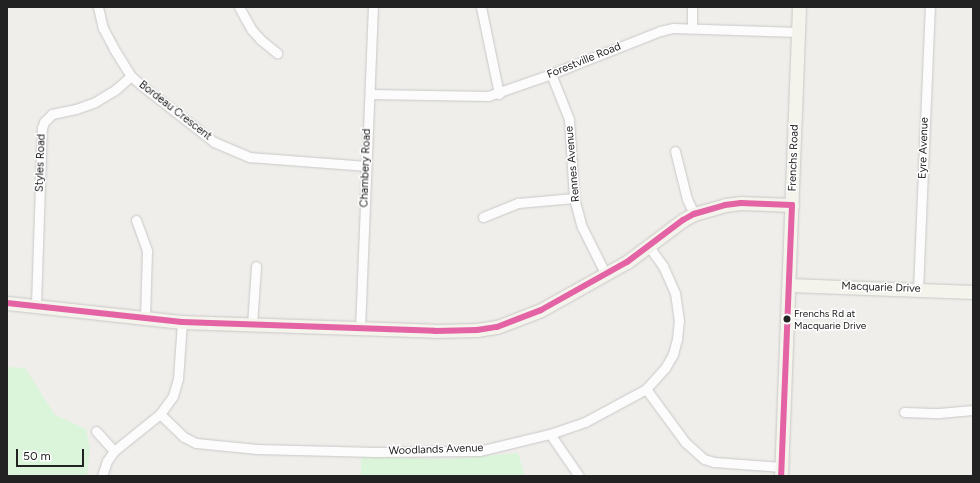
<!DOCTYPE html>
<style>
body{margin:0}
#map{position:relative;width:980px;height:483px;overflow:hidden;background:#f0eeeb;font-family:Figtree,sans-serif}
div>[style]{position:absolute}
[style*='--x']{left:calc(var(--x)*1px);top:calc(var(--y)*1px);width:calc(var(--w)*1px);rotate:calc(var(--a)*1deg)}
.park>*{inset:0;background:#daf5da}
.roads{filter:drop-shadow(0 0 1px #c9c8c7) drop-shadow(0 0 1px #c9c8c7)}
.street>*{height:9px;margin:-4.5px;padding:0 4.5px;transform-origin:4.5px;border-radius:4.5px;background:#fdfcfc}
.secondary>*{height:13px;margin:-6.5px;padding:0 6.5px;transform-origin:6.5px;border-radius:6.5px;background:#f4f4ed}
.bus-1>*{height:6px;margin:-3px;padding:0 3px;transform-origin:3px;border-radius:3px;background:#e463a4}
.dots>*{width:11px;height:11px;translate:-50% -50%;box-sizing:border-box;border:2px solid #fff;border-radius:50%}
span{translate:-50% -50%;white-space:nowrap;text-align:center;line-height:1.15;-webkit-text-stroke:3px #fff;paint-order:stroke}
.bus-label{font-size:10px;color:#222}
.left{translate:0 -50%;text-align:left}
.street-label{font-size:11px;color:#222}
.frame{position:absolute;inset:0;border:8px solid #222;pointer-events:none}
.scale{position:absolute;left:16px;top:449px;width:68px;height:18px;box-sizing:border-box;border:2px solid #222;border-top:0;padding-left:5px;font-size:12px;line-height:14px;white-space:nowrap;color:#222;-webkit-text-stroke:3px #fff;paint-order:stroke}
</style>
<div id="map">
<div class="park">
<div style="clip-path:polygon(7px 367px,25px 368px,55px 415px,86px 429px,90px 449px,87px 476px,7px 476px)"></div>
<div style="clip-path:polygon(518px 453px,525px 476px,361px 476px,361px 457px,448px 459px)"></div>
</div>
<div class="roads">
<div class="street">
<div style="--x:98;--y:7;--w:22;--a:77"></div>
<div style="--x:103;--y:28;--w:24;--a:62"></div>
<div style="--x:114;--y:49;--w:32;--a:58"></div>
<div style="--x:131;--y:76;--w:13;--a:42"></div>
<div style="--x:141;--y:85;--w:93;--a:38"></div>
<div style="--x:214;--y:142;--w:39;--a:23"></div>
<div style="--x:250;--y:157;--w:116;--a:4.4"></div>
<div style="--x:239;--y:7;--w:26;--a:61"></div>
<div style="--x:252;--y:30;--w:13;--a:48"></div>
<div style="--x:261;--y:40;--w:21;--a:39"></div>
<div style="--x:481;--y:7;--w:89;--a:78.3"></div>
<div style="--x:692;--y:28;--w:21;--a:-90"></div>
<div style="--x:551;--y:74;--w:48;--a:68.2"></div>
<div style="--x:569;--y:119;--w:79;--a:86.4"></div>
<div style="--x:574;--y:198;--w:30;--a:75"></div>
<div style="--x:582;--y:227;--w:54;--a:63.4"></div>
<div style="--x:370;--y:94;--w:118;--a:1"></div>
<div style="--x:488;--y:96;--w:67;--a:-19.2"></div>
<div style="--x:551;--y:74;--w:117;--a:-21.5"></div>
<div style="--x:660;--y:31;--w:13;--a:-13"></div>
<div style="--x:673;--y:28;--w:125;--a:1.8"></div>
<div style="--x:675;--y:151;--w:49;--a:76"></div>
<div style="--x:687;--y:199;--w:17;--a:65"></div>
<div style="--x:483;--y:217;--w:38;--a:-22"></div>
<div style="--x:518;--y:203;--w:56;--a:-5.1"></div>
<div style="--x:136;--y:220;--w:33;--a:70"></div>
<div style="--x:147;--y:251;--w:67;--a:91.7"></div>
<div style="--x:918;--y:290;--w:283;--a:-87.6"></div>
<div style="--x:36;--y:305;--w:177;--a:-88.1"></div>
<div style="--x:42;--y:128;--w:6;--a:-72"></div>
<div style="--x:44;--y:122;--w:11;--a:-45"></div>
<div style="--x:52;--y:114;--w:25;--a:-12"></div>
<div style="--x:76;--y:109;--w:20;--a:-20"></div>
<div style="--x:95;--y:102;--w:23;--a:-31"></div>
<div style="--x:115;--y:90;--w:21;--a:-41"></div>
<div style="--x:252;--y:325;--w:59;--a:-86.1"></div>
<div style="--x:360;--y:329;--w:322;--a:-87.7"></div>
<div style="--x:646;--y:389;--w:66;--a:53.7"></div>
<div style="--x:685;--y:442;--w:25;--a:42"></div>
<div style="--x:704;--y:459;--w:10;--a:17"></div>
<div style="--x:714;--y:462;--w:68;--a:4.2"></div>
<div style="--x:904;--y:412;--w:35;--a:2"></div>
<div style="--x:939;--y:413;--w:34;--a:-5"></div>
<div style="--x:160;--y:414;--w:33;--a:44"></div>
<div style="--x:184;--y:437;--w:13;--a:27"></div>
<div style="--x:196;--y:443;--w:61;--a:5.6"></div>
<div style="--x:257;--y:449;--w:118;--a:1.5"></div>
<div style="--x:375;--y:452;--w:104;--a:-0.6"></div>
<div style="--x:479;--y:451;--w:73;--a:-13.5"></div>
<div style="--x:550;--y:434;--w:37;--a:-19"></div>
<div style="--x:585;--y:422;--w:69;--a:-28.4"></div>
<div style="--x:646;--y:389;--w:28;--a:-48"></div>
<div style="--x:665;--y:368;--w:16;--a:-60"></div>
<div style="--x:673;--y:354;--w:16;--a:-75"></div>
<div style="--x:677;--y:339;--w:18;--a:-84"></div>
<div style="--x:679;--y:321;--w:28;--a:-98"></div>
<div style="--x:675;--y:293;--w:30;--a:-114"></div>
<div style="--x:663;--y:266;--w:24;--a:-126"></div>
<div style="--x:96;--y:431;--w:27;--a:48"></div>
<div style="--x:550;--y:434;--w:51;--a:55.4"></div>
<div style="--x:102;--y:476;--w:16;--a:-72"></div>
<div style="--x:107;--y:461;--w:12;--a:-55"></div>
<div style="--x:114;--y:451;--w:59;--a:-38.8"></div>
<div style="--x:160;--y:414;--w:22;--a:-54"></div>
<div style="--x:173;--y:396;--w:18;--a:-74"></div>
<div style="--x:178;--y:379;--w:57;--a:-86"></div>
</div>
<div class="secondary">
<div style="--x:789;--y:285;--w:184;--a:2.2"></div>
<div style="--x:7;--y:303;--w:176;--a:6.2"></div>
<div style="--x:182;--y:322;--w:253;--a:2"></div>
<div style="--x:435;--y:331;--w:42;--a:-1.4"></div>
<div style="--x:477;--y:330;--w:20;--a:-9"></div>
<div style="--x:497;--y:327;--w:47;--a:-21.1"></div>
<div style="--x:541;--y:310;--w:98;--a:-29.2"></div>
<div style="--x:627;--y:262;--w:70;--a:-36.9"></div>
<div style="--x:683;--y:220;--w:13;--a:-29"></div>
<div style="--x:694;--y:214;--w:32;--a:-16"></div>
<div style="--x:725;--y:205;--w:16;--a:-7"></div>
<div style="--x:741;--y:203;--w:51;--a:2.2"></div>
<div style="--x:781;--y:476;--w:469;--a:-87.8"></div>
</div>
</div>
<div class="bus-1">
<div style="--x:7;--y:303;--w:176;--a:6.2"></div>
<div style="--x:182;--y:322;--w:253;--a:2"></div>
<div style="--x:435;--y:331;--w:42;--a:-1.4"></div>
<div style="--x:477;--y:330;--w:20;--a:-9"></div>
<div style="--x:497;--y:327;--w:47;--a:-21.1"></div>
<div style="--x:541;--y:310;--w:98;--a:-29.2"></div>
<div style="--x:627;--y:262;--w:70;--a:-36.9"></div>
<div style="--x:683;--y:220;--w:13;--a:-29"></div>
<div style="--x:694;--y:214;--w:32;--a:-16"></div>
<div style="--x:725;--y:205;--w:16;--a:-7"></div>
<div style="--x:741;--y:203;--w:51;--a:2.2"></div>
<div style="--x:792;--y:205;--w:271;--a:92.3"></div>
</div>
<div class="dots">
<div style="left:787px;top:319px;background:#222"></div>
</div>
<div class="bus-label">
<span class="left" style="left:794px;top:319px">Frenchs Rd at<br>Macquarie Drive</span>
</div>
<div class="street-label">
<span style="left:584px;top:61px;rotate:-22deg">Forestville Road</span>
<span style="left:175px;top:111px;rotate:38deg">Bordeau Crescent</span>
<span style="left:924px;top:148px;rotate:-88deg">Eyre Avenue</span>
<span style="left:794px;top:158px;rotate:-88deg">Frenchs Road</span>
<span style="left:41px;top:163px;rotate:-88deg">Styles Road</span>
<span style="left:573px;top:164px;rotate:-95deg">Rennes Avenue</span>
<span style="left:366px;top:168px;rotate:-88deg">Chambery Road</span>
<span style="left:881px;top:288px;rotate:2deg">Macquarie Drive</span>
<span style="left:436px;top:450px;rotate:-2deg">Woodlands Avenue</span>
</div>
<div class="frame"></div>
<div class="scale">50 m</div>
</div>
